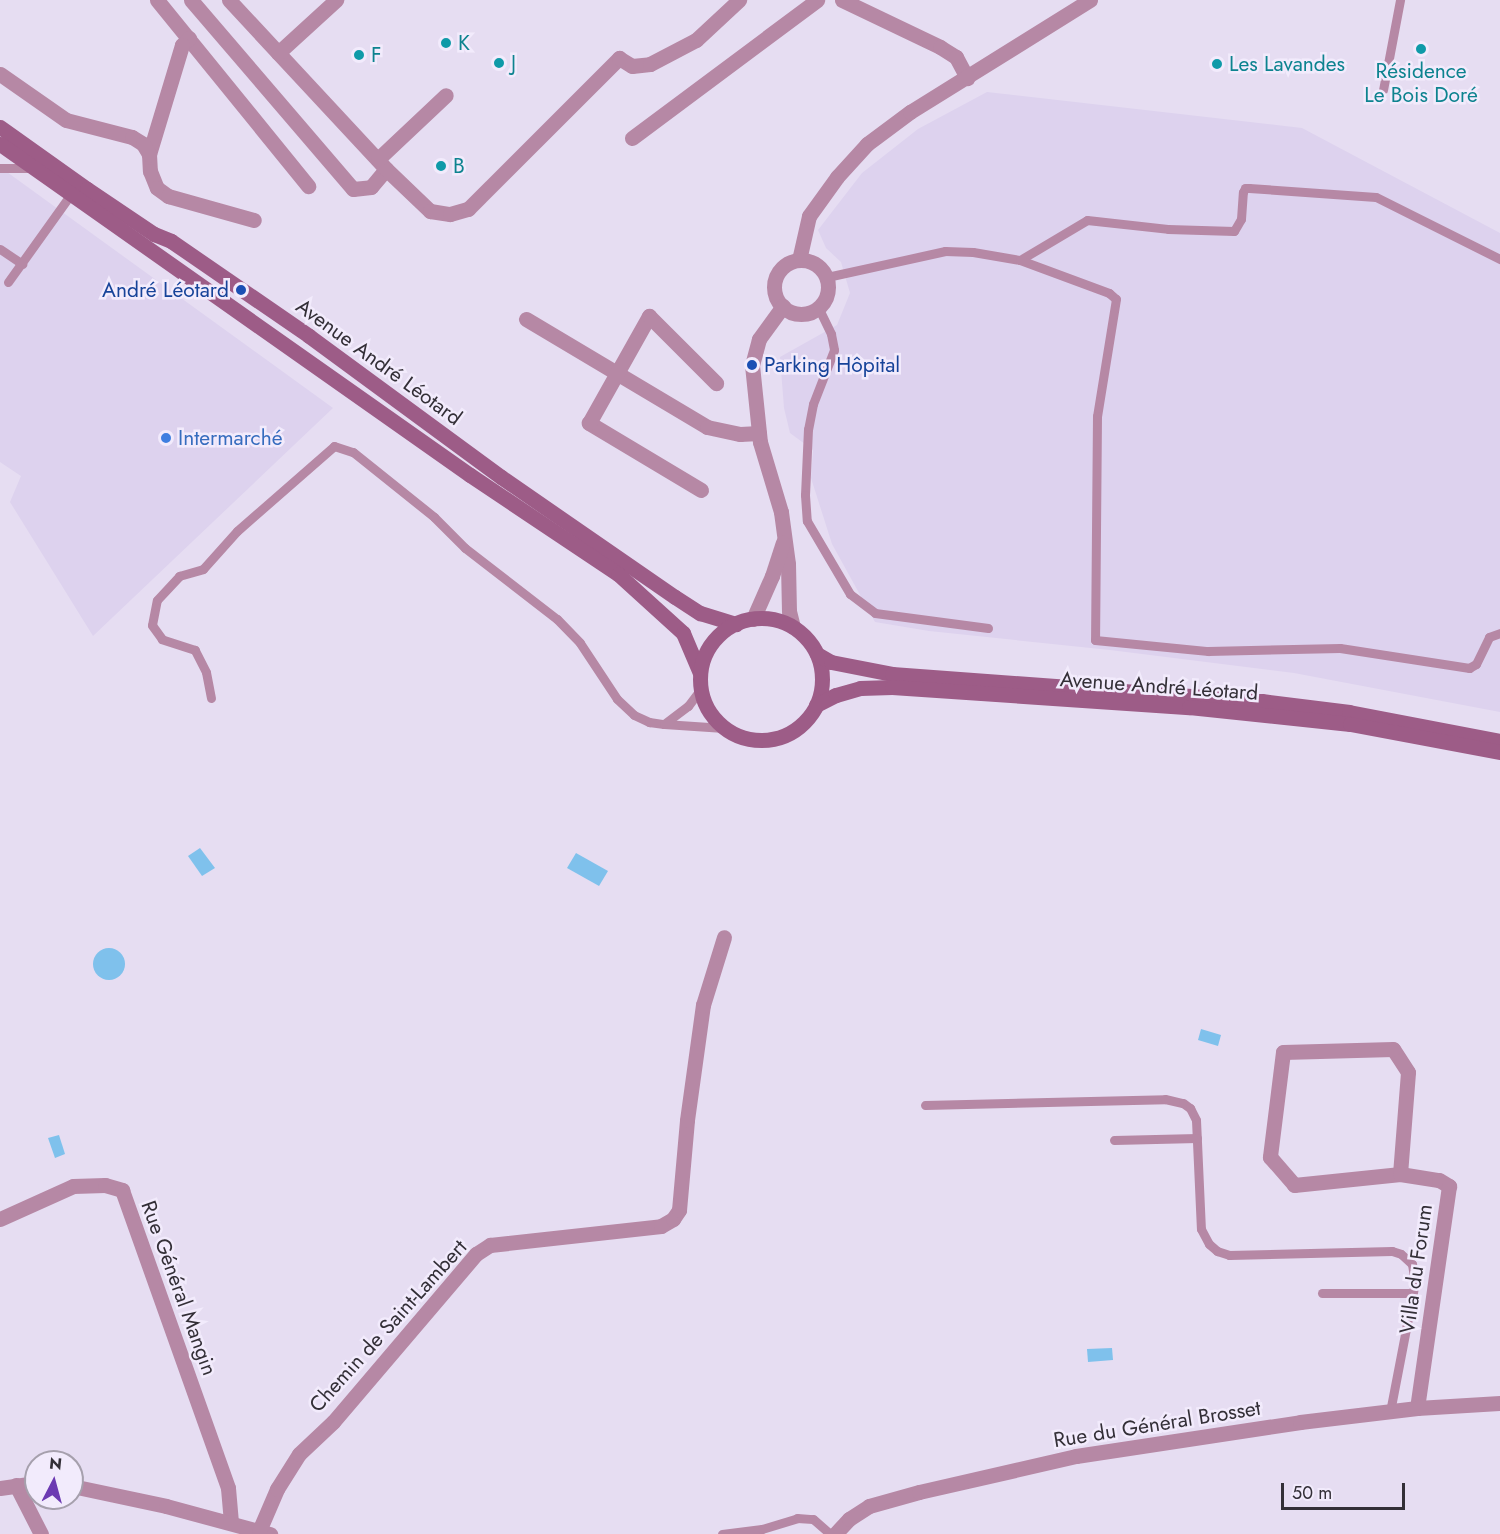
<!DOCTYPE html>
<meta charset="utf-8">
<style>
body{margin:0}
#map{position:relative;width:1500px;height:1534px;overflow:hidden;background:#e6ddf2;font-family:Jost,sans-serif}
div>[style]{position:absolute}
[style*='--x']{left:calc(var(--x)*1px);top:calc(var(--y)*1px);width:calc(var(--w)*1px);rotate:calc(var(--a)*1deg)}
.built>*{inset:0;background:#ddd2ee}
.water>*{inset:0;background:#7fc1ec}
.round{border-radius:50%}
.service>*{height:9px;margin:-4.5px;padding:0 4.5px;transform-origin:4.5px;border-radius:4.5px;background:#b688a5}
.minor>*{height:15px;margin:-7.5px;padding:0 7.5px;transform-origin:7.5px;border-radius:7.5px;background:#b688a5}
.minor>.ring{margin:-7.5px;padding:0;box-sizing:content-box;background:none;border:15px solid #b688a5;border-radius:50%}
.secondary>*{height:15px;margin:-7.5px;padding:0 7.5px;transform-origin:7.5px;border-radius:7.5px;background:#9d5c87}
.secondary>.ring{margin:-7.5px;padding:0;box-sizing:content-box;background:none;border:15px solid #9d5c87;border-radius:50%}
.dots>*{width:16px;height:16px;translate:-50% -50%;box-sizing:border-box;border:3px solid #f2ebfc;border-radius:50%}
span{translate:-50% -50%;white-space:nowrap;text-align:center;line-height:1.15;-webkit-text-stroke:5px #f2ebfc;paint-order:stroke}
.culture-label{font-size:21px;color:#0d838f}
.left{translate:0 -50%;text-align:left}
.transit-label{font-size:21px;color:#164399}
.right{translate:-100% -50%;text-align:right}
.street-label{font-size:21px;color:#332f37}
.shop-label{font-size:21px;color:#366cbe}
.north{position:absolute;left:24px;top:1450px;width:60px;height:60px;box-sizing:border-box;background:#f2ebfc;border:2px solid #a6a0ad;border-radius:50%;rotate:6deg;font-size:16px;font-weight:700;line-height:24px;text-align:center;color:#332f37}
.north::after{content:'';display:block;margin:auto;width:21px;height:27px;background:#6c3ab2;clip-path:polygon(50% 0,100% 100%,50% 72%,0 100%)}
.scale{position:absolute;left:1281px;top:1483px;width:124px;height:27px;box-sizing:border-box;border:3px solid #332f37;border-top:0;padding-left:8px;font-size:18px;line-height:21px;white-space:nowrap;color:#332f37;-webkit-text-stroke:4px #f2ebfc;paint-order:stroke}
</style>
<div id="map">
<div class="built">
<div style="clip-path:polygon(987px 92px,1302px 128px,1500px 233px,1500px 712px,1294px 673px,1110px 650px,929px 631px,875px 622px,832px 544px,811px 478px,813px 450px,790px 433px,784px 408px,780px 357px,837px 325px,850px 293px,841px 262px,826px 248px,818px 230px,862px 173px,918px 129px)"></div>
<div style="clip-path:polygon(0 167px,333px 408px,93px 636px,10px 502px,21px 476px,0 462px)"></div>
</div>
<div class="water">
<div style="clip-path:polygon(200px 848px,215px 868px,202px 876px,188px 856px)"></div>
<div style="clip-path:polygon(576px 853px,608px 871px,599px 886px,567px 868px)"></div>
<div class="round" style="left:93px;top:948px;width:32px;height:32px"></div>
<div style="clip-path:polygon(1201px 1029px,1221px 1035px,1218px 1046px,1198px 1040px)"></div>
<div style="clip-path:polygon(59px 1135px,65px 1154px,55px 1158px,48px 1138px)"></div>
<div style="clip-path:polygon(1112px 1348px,1113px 1360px,1088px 1362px,1087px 1349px)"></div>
</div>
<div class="service">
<div style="--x:1383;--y:90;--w:92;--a:-79.3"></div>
<div style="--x:0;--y:168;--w:31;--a:0"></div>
<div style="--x:0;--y:249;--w:27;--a:34"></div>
<div style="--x:1020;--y:260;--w:78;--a:-30.8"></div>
<div style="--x:1087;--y:220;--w:81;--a:6.3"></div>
<div style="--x:1168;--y:229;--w:66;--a:1.7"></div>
<div style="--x:1234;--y:231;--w:14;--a:-60"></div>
<div style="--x:1241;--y:219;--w:27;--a:-86"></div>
<div style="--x:1243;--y:192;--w:4;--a:-63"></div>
<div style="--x:1245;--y:188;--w:4;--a:0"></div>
<div style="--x:1249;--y:188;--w:127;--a:4.1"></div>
<div style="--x:1376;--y:197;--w:139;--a:26.6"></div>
<div style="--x:827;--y:277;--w:121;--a:-12.4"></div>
<div style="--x:945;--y:251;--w:28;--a:2"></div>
<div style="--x:973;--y:252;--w:48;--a:9.7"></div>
<div style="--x:1020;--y:260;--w:95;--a:20.3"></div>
<div style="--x:1109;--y:293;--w:9;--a:41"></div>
<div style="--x:1116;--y:299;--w:119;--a:99.2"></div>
<div style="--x:1097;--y:416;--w:224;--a:90.5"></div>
<div style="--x:1095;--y:640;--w:114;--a:5.6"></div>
<div style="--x:1208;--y:651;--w:132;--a:-1.3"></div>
<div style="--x:1340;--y:648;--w:131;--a:8.8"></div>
<div style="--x:1469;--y:668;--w:8;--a:-30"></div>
<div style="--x:1476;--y:664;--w:30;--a:-64"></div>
<div style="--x:1489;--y:637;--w:12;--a:-20"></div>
<div style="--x:8;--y:282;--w:108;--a:-54.4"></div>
<div style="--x:71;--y:194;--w:3;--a:-18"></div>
<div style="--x:818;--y:307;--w:30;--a:64"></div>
<div style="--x:831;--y:334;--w:16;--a:79"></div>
<div style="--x:834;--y:350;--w:58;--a:111.3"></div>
<div style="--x:813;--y:404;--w:25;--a:101"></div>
<div style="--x:808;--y:429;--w:66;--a:92.6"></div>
<div style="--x:805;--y:495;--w:26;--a:86"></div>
<div style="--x:807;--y:521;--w:85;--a:59.5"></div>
<div style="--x:850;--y:594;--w:31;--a:37"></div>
<div style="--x:875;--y:613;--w:114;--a:7.6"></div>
<div style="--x:211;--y:698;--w:26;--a:-101"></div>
<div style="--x:206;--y:672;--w:25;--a:-117"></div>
<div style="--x:195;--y:650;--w:35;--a:-162"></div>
<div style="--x:162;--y:639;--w:17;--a:-126"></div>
<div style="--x:152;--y:625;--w:25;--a:-79"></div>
<div style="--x:157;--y:600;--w:33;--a:-47"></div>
<div style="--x:179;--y:576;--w:25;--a:-16"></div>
<div style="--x:203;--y:569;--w:51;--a:-48.2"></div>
<div style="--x:237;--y:531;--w:129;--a:-41.2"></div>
<div style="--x:334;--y:446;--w:20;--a:18"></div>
<div style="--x:353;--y:452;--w:104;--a:38.7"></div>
<div style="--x:434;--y:517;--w:44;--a:45"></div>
<div style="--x:465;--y:548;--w:116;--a:37.7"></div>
<div style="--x:557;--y:619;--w:33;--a:46"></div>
<div style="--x:580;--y:643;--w:67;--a:56.5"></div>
<div style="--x:617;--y:699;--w:23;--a:43"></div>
<div style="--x:634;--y:715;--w:17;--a:25"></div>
<div style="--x:649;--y:722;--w:15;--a:8"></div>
<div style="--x:664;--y:724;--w:60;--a:3.8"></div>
<div style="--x:664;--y:724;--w:30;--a:-37"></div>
<div style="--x:688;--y:706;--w:21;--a:-53"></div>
<div style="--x:925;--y:1105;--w:240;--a:-1.4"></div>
<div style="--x:1165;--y:1099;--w:18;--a:13"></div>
<div style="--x:1183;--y:1103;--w:9;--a:36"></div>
<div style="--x:1190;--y:1108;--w:13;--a:63"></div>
<div style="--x:1196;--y:1120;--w:109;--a:87.4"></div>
<div style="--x:1201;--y:1229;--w:17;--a:62"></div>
<div style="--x:1209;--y:1244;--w:11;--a:41"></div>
<div style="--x:1217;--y:1251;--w:13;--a:18"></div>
<div style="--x:1229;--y:1255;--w:163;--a:-1.4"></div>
<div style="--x:1392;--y:1251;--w:9;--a:18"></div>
<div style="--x:1401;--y:1254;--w:15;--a:42"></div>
<div style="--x:1412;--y:1264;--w:18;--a:81"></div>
<div style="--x:1415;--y:1282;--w:132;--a:100.9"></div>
<div style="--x:1114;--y:1140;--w:83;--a:-1.4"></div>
<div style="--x:1322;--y:1293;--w:90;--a:0"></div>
<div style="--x:722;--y:1534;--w:40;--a:-7.1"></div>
<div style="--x:762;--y:1529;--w:37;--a:-17"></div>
<div style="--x:797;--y:1518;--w:16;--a:4"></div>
<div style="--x:813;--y:1519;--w:23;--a:41"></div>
</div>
<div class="minor">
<div style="--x:157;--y:0;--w:240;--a:50.9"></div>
<div style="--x:191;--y:0;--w:249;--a:49.4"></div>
<div style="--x:353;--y:189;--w:18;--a:-6"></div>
<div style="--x:371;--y:187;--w:23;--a:-50"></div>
<div style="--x:229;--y:0;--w:231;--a:47.1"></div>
<div style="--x:386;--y:169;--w:61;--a:43.7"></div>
<div style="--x:430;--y:211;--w:20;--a:9"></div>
<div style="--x:450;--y:214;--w:19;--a:-16"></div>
<div style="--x:468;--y:209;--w:214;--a:-45"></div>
<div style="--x:619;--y:58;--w:15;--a:32"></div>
<div style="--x:632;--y:66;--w:18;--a:-6"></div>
<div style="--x:650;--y:64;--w:52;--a:-27.6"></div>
<div style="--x:696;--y:40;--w:59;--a:-42.9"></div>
<div style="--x:842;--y:0;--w:109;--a:25.6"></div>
<div style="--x:940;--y:47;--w:19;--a:32"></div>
<div style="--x:956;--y:57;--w:24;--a:62"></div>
<div style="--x:189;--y:38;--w:10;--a:135"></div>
<div style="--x:182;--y:45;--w:114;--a:106.8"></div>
<div style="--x:149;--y:154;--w:17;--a:87"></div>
<div style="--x:150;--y:171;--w:18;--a:68"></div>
<div style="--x:157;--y:188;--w:14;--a:36"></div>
<div style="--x:168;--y:196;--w:89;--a:15.6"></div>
<div style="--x:278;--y:53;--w:79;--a:-42.4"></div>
<div style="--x:0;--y:74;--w:80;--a:34.9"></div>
<div style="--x:66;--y:120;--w:68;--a:14.4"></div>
<div style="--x:132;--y:137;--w:13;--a:32"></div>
<div style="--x:143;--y:144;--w:12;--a:59"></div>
<div style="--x:632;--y:138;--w:231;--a:-36.7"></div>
<div style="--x:378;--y:159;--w:93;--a:-43.3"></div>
<div style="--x:799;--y:260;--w:45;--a:-77.2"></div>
<div style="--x:809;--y:216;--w:48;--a:-54.3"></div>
<div style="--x:837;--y:177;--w:45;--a:-47.7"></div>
<div style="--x:867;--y:144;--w:54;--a:-36.7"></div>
<div style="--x:910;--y:112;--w:212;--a:-31.9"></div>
<div class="ring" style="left:774px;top:260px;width:39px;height:39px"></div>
<div style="--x:783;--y:306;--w:41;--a:126"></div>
<div style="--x:759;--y:339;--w:27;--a:105"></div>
<div style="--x:752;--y:365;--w:77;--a:84.1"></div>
<div style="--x:760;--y:442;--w:73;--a:73.3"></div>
<div style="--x:781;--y:512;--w:52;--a:82.3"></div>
<div style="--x:788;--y:564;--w:47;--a:88.8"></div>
<div style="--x:789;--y:611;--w:16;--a:76"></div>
<div style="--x:526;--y:319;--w:211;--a:30.8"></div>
<div style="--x:707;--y:427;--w:34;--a:12"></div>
<div style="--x:740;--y:434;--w:19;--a:-3"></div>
<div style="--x:701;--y:490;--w:131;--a:-149.1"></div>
<div style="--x:589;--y:423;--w:123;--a:-60.7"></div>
<div style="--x:649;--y:316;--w:95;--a:45"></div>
<div style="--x:753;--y:619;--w:47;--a:-66.2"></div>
<div style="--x:772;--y:576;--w:35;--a:-72"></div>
<div style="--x:1400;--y:1174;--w:102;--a:-85.5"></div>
<div style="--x:1408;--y:1072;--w:27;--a:-123"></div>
<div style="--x:1393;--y:1049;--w:110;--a:178.4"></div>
<div style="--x:1283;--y:1052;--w:106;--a:97.1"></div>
<div style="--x:1270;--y:1157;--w:37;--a:49"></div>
<div style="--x:1294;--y:1185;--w:107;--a:-5.9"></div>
<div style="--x:1400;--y:1174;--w:39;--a:9"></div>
<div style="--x:1439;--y:1180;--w:12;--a:31"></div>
<div style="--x:1449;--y:1186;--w:224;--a:98.2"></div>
<div style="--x:0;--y:1219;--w:80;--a:-24.3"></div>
<div style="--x:73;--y:1186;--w:32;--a:-2"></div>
<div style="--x:105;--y:1185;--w:18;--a:16"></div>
<div style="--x:122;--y:1190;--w:316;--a:70.4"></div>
<div style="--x:228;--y:1488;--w:35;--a:85"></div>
<div style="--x:16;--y:1485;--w:55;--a:63"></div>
<div style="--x:72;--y:1486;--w:96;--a:12"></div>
<div style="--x:166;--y:1506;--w:108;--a:15.1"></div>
<div style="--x:0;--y:1488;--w:36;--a:-8"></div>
<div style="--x:259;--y:1531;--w:46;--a:-66.8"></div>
<div style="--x:277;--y:1489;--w:41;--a:-57.8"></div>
<div style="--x:299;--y:1454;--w:47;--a:-43.3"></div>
<div style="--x:333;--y:1422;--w:221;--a:-49.6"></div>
<div style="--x:476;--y:1254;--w:17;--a:-33"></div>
<div style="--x:490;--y:1245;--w:172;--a:-6.3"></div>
<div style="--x:661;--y:1226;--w:14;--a:-30"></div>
<div style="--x:673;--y:1219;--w:11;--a:-56"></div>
<div style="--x:679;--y:1210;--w:90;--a:-84.9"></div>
<div style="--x:687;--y:1120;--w:116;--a:-82.1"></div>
<div style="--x:703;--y:1005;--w:71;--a:-72.8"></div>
<div style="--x:835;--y:1534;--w:21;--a:-47"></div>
<div style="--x:849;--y:1519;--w:24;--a:-33"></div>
<div style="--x:869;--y:1506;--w:52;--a:-15.6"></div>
<div style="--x:919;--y:1492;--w:161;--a:-12.9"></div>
<div style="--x:1076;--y:1456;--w:227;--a:-8.6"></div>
<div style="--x:1300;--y:1422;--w:118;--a:-6.8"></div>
<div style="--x:1417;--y:1408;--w:83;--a:-3.4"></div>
</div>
<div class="secondary">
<div style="--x:0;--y:127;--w:107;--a:35.5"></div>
<div style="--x:87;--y:189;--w:81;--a:33.9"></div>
<div style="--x:154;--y:234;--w:18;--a:22"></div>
<div style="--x:171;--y:241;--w:168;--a:34.5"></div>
<div style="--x:309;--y:336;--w:238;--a:36.3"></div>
<div style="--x:501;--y:477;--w:211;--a:34.6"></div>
<div style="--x:675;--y:597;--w:30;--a:33"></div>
<div style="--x:700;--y:613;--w:38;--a:17"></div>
<div style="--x:0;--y:144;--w:575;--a:35.16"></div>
<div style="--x:470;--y:475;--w:178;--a:33.8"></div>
<div style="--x:618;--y:574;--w:88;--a:42.2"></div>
<div style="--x:683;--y:633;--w:43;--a:67"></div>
<div class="ring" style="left:700px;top:618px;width:107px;height:107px"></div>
<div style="--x:817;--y:654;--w:16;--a:30"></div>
<div style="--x:831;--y:662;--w:62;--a:11.1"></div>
<div style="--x:892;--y:674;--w:371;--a:4.2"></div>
<div style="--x:1262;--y:701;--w:88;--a:7.2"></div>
<div style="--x:1349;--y:712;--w:154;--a:10.9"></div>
<div style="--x:816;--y:705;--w:22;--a:-27"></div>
<div style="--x:836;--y:695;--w:25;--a:-16"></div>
<div style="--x:860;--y:688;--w:32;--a:-2"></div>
<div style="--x:892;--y:687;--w:298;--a:3.9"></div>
<div style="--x:1189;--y:707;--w:162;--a:6"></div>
<div style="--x:1350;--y:724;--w:153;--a:10.6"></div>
</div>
<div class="dots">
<div style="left:446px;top:43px;background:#0f9aa8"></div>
<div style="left:1421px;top:49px;background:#0f9aa8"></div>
<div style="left:359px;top:55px;background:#0f9aa8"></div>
<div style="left:499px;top:63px;background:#0f9aa8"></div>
<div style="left:1217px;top:64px;background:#0f9aa8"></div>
<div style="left:441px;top:166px;background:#0f9aa8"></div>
<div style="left:241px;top:290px;background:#1a4fb4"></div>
<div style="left:752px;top:365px;background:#1a4fb4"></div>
<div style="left:166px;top:438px;background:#3f7fe0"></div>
</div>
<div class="culture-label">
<span class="left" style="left:458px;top:43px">K</span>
<span class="left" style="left:371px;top:55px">F</span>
<span class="left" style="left:511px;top:63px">J</span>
<span class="left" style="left:1229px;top:64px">Les Lavandes</span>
<span style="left:1421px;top:83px">Résidence<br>Le Bois Doré</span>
<span class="left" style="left:453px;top:166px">B</span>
</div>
<div class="transit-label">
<span class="right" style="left:229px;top:290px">André Léotard</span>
<span class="left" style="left:764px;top:365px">Parking Hôpital</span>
</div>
<div class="street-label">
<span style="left:379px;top:362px;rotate:36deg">Avenue André Léotard</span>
<span style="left:1159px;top:686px;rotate:4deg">Avenue André Léotard</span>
<span style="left:1416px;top:1269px;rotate:-82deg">Villa du Forum</span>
<span style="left:179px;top:1288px;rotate:70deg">Rue Général Mangin</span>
<span style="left:388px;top:1326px;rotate:-48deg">Chemin de Saint-Lambert</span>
<span style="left:1157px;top:1424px;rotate:-9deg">Rue du Général Brosset</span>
</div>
<div class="shop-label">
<span class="left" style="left:178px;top:438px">Intermarché</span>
</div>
<div class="north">N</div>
<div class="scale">50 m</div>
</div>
